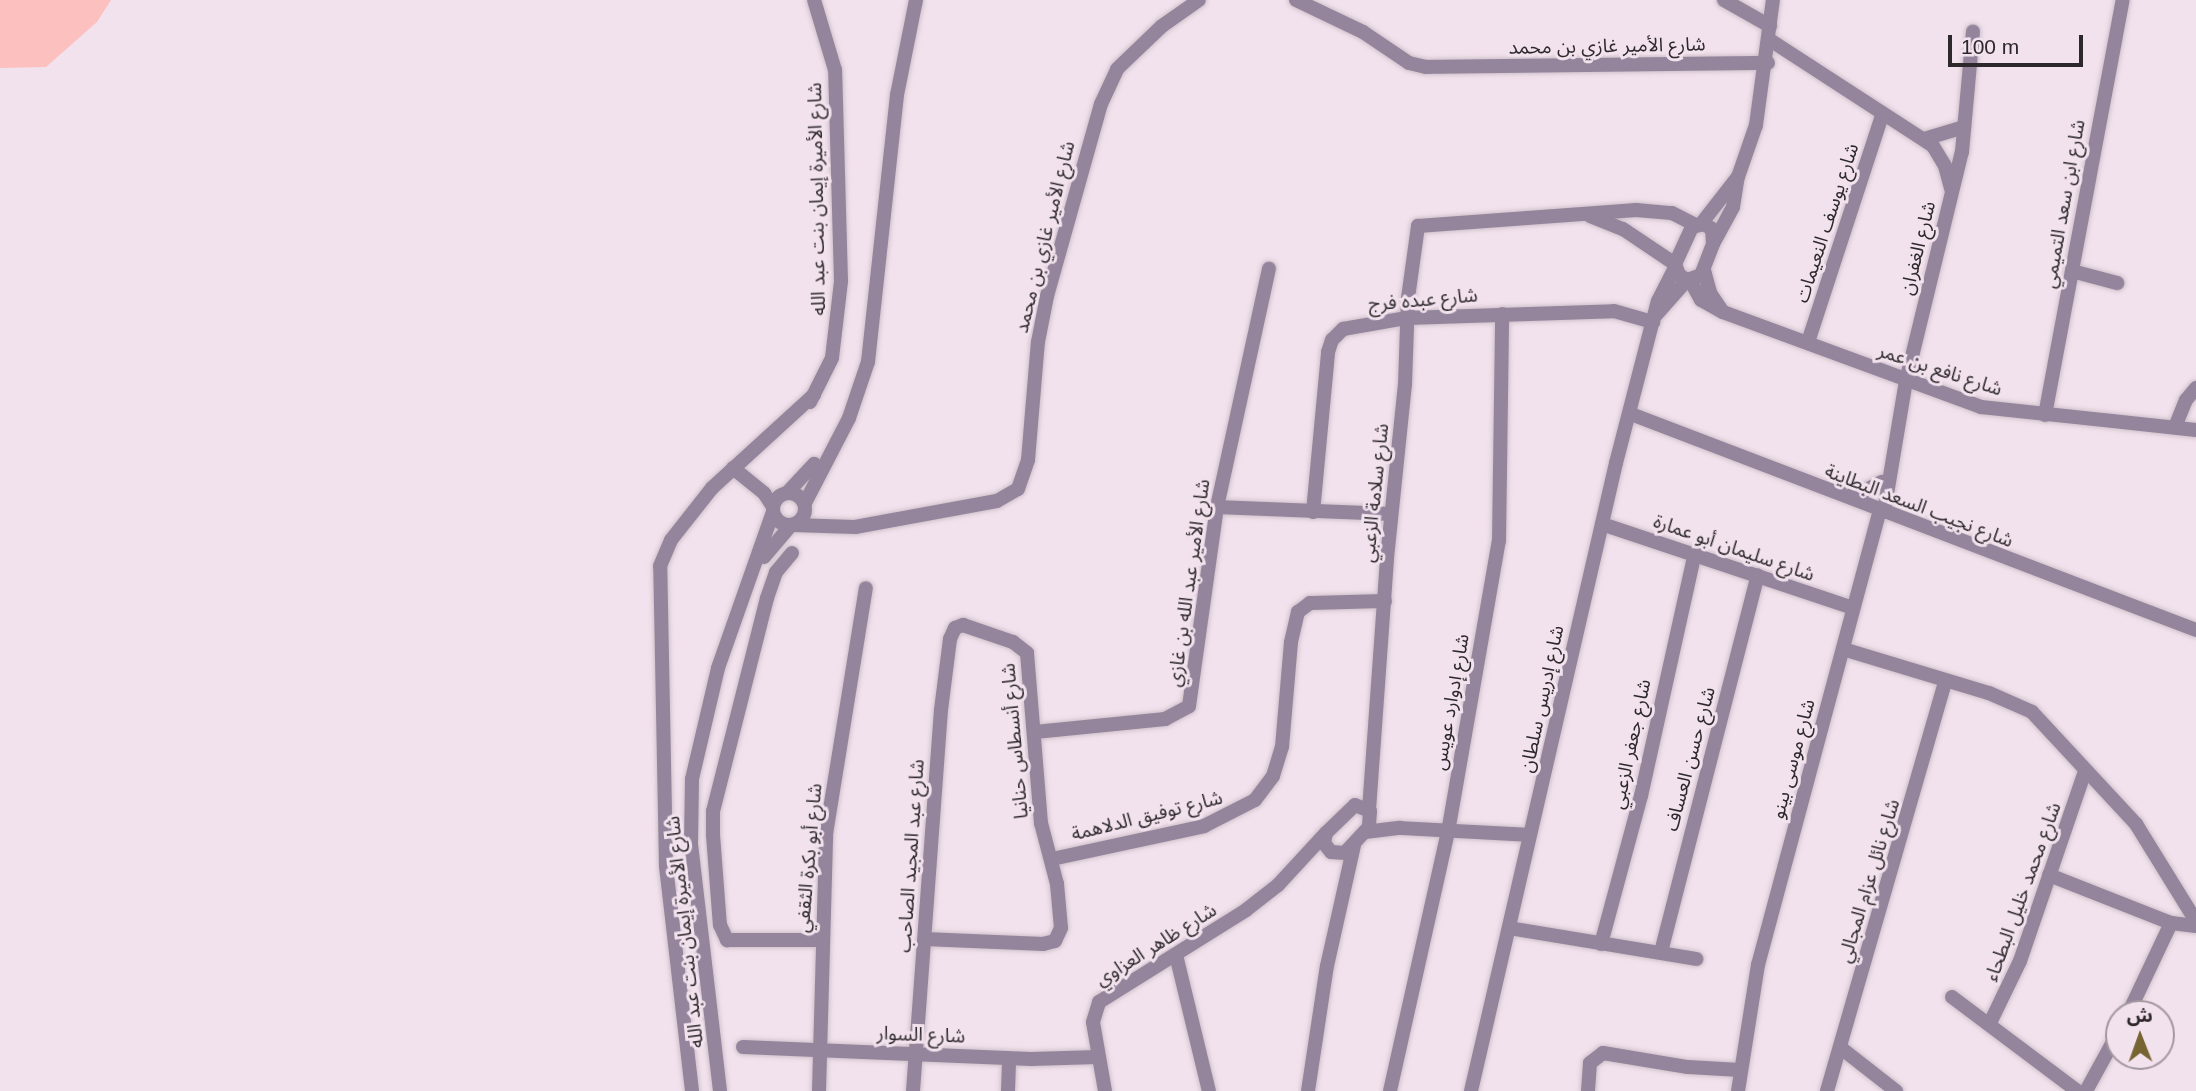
<!DOCTYPE html>
<meta charset="utf-8">
<style>
body{margin:0}
#map{position:relative;width:2196px;height:1091px;overflow:hidden;background:#f2e2ed;font-family:Arial,"Noto Sans Arabic",sans-serif}
div>[style]{position:absolute}
[style*='--x']{left:calc(var(--x)*1px);top:calc(var(--y)*1px);width:calc(var(--w)*1px);rotate:calc(var(--a)*1deg)}
.green>*{inset:0;background:#fcc0be}
.roads{filter:drop-shadow(0 0 2px #cfc1ca) drop-shadow(0 0 2px #cfc1ca)}
.minor>*{height:14px;margin:-7px;padding:0 7px;transform-origin:7px;border-radius:7px;background:#94859d}
.minor>.ring{margin:-7px;padding:0;box-sizing:content-box;background:none;border:14px solid #94859d;border-radius:50%}
span{translate:-50% -50%;white-space:nowrap;text-align:center;line-height:1.15;-webkit-text-stroke:6px #f2e2ed;paint-order:stroke}
.street-label{font-size:19px;color:#2d282c}
.north{position:absolute;left:2105px;top:1000px;width:70px;height:70px;box-sizing:border-box;background:#f2e2ed;border:2px solid #a398a0;border-radius:50%;rotate:359deg;font-size:19px;font-weight:700;line-height:28px;text-align:center;color:#2d282c}
.north::after{content:'';display:block;margin:auto;width:24px;height:32px;background:#786433;clip-path:polygon(50% 0,100% 100%,50% 72%,0 100%)}
.scale{position:absolute;left:1948px;top:35px;width:135px;height:32px;box-sizing:border-box;border:4px solid #2d282c;border-top:0;padding-left:9px;font-size:21px;line-height:24px;white-space:nowrap;color:#2d282c;-webkit-text-stroke:5px #f2e2ed;paint-order:stroke}
</style>
<div id="map">
<div class="green">
<div style="clip-path:polygon(0 0,111px 0,97px 22px,46px 67px,0 68px)"></div>
</div>
<div class="roads">
<div class="minor">
<div style="--x:1296;--y:0;--w:74;--a:25.5"></div>
<div style="--x:1363;--y:32;--w:55;--a:34"></div>
<div style="--x:1409;--y:63;--w:17;--a:13"></div>
<div style="--x:1426;--y:67;--w:342;--a:-0.7"></div>
<div style="--x:1724;--y:0;--w:53;--a:29.5"></div>
<div style="--x:1770;--y:40;--w:194;--a:33"></div>
<div style="--x:1933;--y:146;--w:23;--a:59"></div>
<div style="--x:1945;--y:166;--w:24;--a:75"></div>
<div style="--x:1924;--y:139;--w:42;--a:-16.7"></div>
<div style="--x:1590;--y:216;--w:35;--a:22"></div>
<div style="--x:1623;--y:229;--w:63;--a:33.9"></div>
<div style="--x:1701;--y:224;--w:58;--a:-52"></div>
<div style="--x:1704;--y:224;--w:9;--a:32"></div>
<div style="--x:1712;--y:229;--w:15;--a:86"></div>
<div style="--x:1713;--y:244;--w:33;--a:111"></div>
<div style="--x:1701;--y:275;--w:15;--a:160"></div>
<div style="--x:1687;--y:280;--w:9;--a:-148"></div>
<div style="--x:1679;--y:275;--w:12;--a:-110"></div>
<div style="--x:1675;--y:264;--w:41;--a:-65.3"></div>
<div style="--x:1692;--y:227;--w:12;--a:-14"></div>
<div style="--x:1713;--y:244;--w:42;--a:-61.6"></div>
<div style="--x:1733;--y:207;--w:30;--a:-81"></div>
<div style="--x:1738;--y:177;--w:55;--a:-70.9"></div>
<div style="--x:1756;--y:125;--w:126;--a:-82.3"></div>
<div style="--x:1704;--y:270;--w:24;--a:75"></div>
<div style="--x:1710;--y:293;--w:22;--a:56"></div>
<div style="--x:2072;--y:271;--w:47;--a:14.9"></div>
<div style="--x:1690;--y:280;--w:23;--a:61"></div>
<div style="--x:1701;--y:300;--w:25;--a:29"></div>
<div style="--x:1723;--y:312;--w:275;--a:20.2"></div>
<div style="--x:1981;--y:407;--w:216;--a:6.1"></div>
<div style="--x:1655;--y:316;--w:48;--a:-48.4"></div>
<div style="--x:1808;--y:342;--w:239;--a:-71.9"></div>
<div style="--x:810;--y:402;--w:49;--a:-63.4"></div>
<div style="--x:832;--y:358;--w:78;--a:-83.3"></div>
<div style="--x:841;--y:281;--w:211;--a:-91.6"></div>
<div style="--x:835;--y:70;--w:73;--a:-106.7"></div>
<div style="--x:1631;--y:414;--w:605;--a:20.92"></div>
<div style="--x:2045;--y:415;--w:422;--a:-79.4"></div>
<div style="--x:2175;--y:427;--w:29;--a:-68"></div>
<div style="--x:2186;--y:400;--w:16;--a:-50"></div>
<div style="--x:733;--y:468;--w:40;--a:39"></div>
<div style="--x:764;--y:493;--w:17;--a:57"></div>
<div style="--x:1834;--y:491;--w:32;--a:-2"></div>
<div style="--x:1866;--y:490;--w:18;--a:-27"></div>
<div class="ring" style="left:773px;top:493px;width:18px;height:18px"></div>
<div style="--x:787;--y:493;--w:40;--a:-47"></div>
<div style="--x:805;--y:503;--w:96;--a:-62.6"></div>
<div style="--x:849;--y:418;--w:59;--a:-71.3"></div>
<div style="--x:868;--y:362;--w:269;--a:-83.8"></div>
<div style="--x:897;--y:95;--w:97;--a:-78.7"></div>
<div style="--x:1217;--y:507;--w:174;--a:2.3"></div>
<div style="--x:1313;--y:512;--w:161;--a:-84.6"></div>
<div style="--x:1328;--y:352;--w:13;--a:-72"></div>
<div style="--x:1332;--y:340;--w:16;--a:-45"></div>
<div style="--x:1343;--y:329;--w:65;--a:-9.8"></div>
<div style="--x:1407;--y:318;--w:207;--a:-1.9"></div>
<div style="--x:1614;--y:311;--w:41;--a:15.8"></div>
<div style="--x:1884;--y:512;--w:133;--a:-80.5"></div>
<div style="--x:1906;--y:381;--w:236;--a:-76.3"></div>
<div style="--x:1962;--y:152;--w:121;--a:-84.8"></div>
<div style="--x:1602;--y:524;--w:265;--a:18.5"></div>
<div style="--x:793;--y:525;--w:62;--a:1.8"></div>
<div style="--x:855;--y:527;--w:144;--a:-10.4"></div>
<div style="--x:997;--y:501;--w:24;--a:-30"></div>
<div style="--x:1018;--y:489;--w:31;--a:-71"></div>
<div style="--x:1028;--y:460;--w:118;--a:-85.2"></div>
<div style="--x:1038;--y:342;--w:47;--a:-78.9"></div>
<div style="--x:1047;--y:296;--w:199;--a:-74.3"></div>
<div style="--x:1101;--y:104;--w:38;--a:-65"></div>
<div style="--x:1117;--y:69;--w:62;--a:-43.7"></div>
<div style="--x:1162;--y:26;--w:45;--a:-35.1"></div>
<div style="--x:792;--y:553;--w:25;--a:130"></div>
<div style="--x:776;--y:572;--w:28;--a:109"></div>
<div style="--x:767;--y:598;--w:220;--a:104.2"></div>
<div style="--x:713;--y:811;--w:24;--a:90"></div>
<div style="--x:713;--y:835;--w:90;--a:85.6"></div>
<div style="--x:720;--y:925;--w:17;--a:65"></div>
<div style="--x:727;--y:940;--w:93;--a:0"></div>
<div style="--x:764;--y:557;--w:42;--a:-49.8"></div>
<div style="--x:1843;--y:649;--w:152;--a:16.8"></div>
<div style="--x:1989;--y:693;--w:47;--a:23.8"></div>
<div style="--x:2032;--y:712;--w:153;--a:47.1"></div>
<div style="--x:2136;--y:824;--w:114;--a:58.3"></div>
<div style="--x:1035;--y:732;--w:131;--a:-5.7"></div>
<div style="--x:1165;--y:719;--w:27;--a:-28"></div>
<div style="--x:1189;--y:706;--w:201;--a:-82"></div>
<div style="--x:1217;--y:507;--w:244;--a:-77.7"></div>
<div style="--x:1355;--y:805;--w:16;--a:22"></div>
<div style="--x:1370;--y:811;--w:16;--a:94"></div>
<div style="--x:1369;--y:827;--w:35;--a:133"></div>
<div style="--x:1345;--y:853;--w:14;--a:-176"></div>
<div style="--x:1331;--y:852;--w:11;--a:-128"></div>
<div style="--x:1324;--y:843;--w:10;--a:-79"></div>
<div style="--x:1326;--y:833;--w:40;--a:-44"></div>
<div style="--x:1369;--y:810;--w:253;--a:-85.9"></div>
<div style="--x:1387;--y:558;--w:175;--a:-84.1"></div>
<div style="--x:1405;--y:384;--w:86;--a:-88"></div>
<div style="--x:1408;--y:298;--w:73;--a:-82.1"></div>
<div style="--x:1418;--y:226;--w:219;--a:-4.2"></div>
<div style="--x:1636;--y:210;--w:36;--a:5"></div>
<div style="--x:1672;--y:213;--w:27;--a:27"></div>
<div style="--x:1365;--y:832;--w:35;--a:-7"></div>
<div style="--x:1400;--y:828;--w:129;--a:3.1"></div>
<div style="--x:1052;--y:859;--w:156;--a:-12.2"></div>
<div style="--x:1204;--y:826;--w:57;--a:-27"></div>
<div style="--x:1255;--y:800;--w:30;--a:-53"></div>
<div style="--x:1273;--y:776;--w:30;--a:-73"></div>
<div style="--x:1282;--y:747;--w:105;--a:-85.1"></div>
<div style="--x:1291;--y:642;--w:31;--a:-77"></div>
<div style="--x:1298;--y:612;--w:15;--a:-37"></div>
<div style="--x:1310;--y:603;--w:75;--a:-1.5"></div>
<div style="--x:2049;--y:875;--w:131;--a:21.5"></div>
<div style="--x:2171;--y:923;--w:25;--a:7"></div>
<div style="--x:1509;--y:928;--w:190;--a:9.4"></div>
<div style="--x:1601;--y:944;--w:153;--a:-74.9"></div>
<div style="--x:1641;--y:796;--w:250;--a:-77.5"></div>
<div style="--x:1661;--y:952;--w:389;--a:-75.6"></div>
<div style="--x:1176;--y:955;--w:140;--a:76.4"></div>
<div style="--x:1952;--y:997;--w:156;--a:36.9"></div>
<div style="--x:2128;--y:1014;--w:101;--a:-64.7"></div>
<div style="--x:1990;--y:1023;--w:69;--a:-64.2"></div>
<div style="--x:2020;--y:961;--w:201;--a:-71.1"></div>
<div style="--x:743;--y:1047;--w:288;--a:2.4"></div>
<div style="--x:1031;--y:1059;--w:67;--a:-1.7"></div>
<div style="--x:1841;--y:1048;--w:70;--a:38"></div>
<div style="--x:692;--y:1091;--w:226;--a:-96.6"></div>
<div style="--x:666;--y:866;--w:300;--a:-91.1"></div>
<div style="--x:660;--y:566;--w:28;--a:-67"></div>
<div style="--x:671;--y:540;--w:66;--a:-51.7"></div>
<div style="--x:712;--y:488;--w:138;--a:-42.4"></div>
<div style="--x:720;--y:1091;--w:249;--a:-96.7"></div>
<div style="--x:691;--y:844;--w:65;--a:-89.1"></div>
<div style="--x:692;--y:779;--w:114;--a:-76.8"></div>
<div style="--x:718;--y:668;--w:165;--a:-70.6"></div>
<div style="--x:819;--y:1091;--w:257;--a:-88.4"></div>
<div style="--x:826;--y:834;--w:249;--a:-80.8"></div>
<div style="--x:913;--y:1091;--w:382;--a:-85.8"></div>
<div style="--x:941;--y:710;--w:72;--a:-82.8"></div>
<div style="--x:950;--y:639;--w:12;--a:-66"></div>
<div style="--x:955;--y:628;--w:9;--a:-21"></div>
<div style="--x:963;--y:625;--w:53;--a:18.8"></div>
<div style="--x:1013;--y:642;--w:18;--a:38"></div>
<div style="--x:1027;--y:653;--w:171;--a:85.3"></div>
<div style="--x:1041;--y:823;--w:63;--a:75.3"></div>
<div style="--x:1057;--y:884;--w:44;--a:84.8"></div>
<div style="--x:1061;--y:928;--w:14;--a:115"></div>
<div style="--x:1055;--y:941;--w:12;--a:166"></div>
<div style="--x:1043;--y:944;--w:118;--a:-177.6"></div>
<div style="--x:1008;--y:1091;--w:32;--a:-88"></div>
<div style="--x:1105;--y:1091;--w:70;--a:-99.9"></div>
<div style="--x:1093;--y:1022;--w:21;--a:-73"></div>
<div style="--x:1099;--y:1002;--w:173;--a:-32"></div>
<div style="--x:1246;--y:910;--w:41;--a:-38"></div>
<div style="--x:1278;--y:885;--w:71;--a:-47.3"></div>
<div style="--x:1308;--y:1091;--w:126;--a:-81.4"></div>
<div style="--x:1327;--y:966;--w:124;--a:-77.4"></div>
<div style="--x:1390;--y:1091;--w:265;--a:-77.4"></div>
<div style="--x:1448;--y:832;--w:295;--a:-80.1"></div>
<div style="--x:1499;--y:541;--w:227;--a:-89.2"></div>
<div style="--x:1471;--y:1091;--w:645;--a:-77"></div>
<div style="--x:1616;--y:463;--w:167;--a:-75.5"></div>
<div style="--x:1658;--y:301;--w:38;--a:-63"></div>
<div style="--x:1588;--y:1091;--w:28;--a:-86"></div>
<div style="--x:1590;--y:1063;--w:16;--a:-38"></div>
<div style="--x:1603;--y:1053;--w:86;--a:9.4"></div>
<div style="--x:1688;--y:1067;--w:52;--a:3.3"></div>
<div style="--x:1738;--y:1091;--w:128;--a:-81"></div>
<div style="--x:1758;--y:965;--w:470;--a:-75"></div>
<div style="--x:1827;--y:1091;--w:427;--a:-73.9"></div>
<div style="--x:2086;--y:1091;--w:68;--a:-61.2"></div>
</div>
</div>
<div class="street-label">
<span style="left:1607px;top:46px;rotate:-1deg">شارع الأمير غازي بن محمد</span>
<span style="left:817px;top:199px;rotate:-91deg">شارع الأميرة إيمان بنت عبد الله</span>
<span style="left:2064px;top:204px;rotate:-80deg">شارع ابن سعد التميمي</span>
<span style="left:1827px;top:223px;rotate:-72deg">شارع يوسف النعيمات</span>
<span style="left:1045px;top:237px;rotate:-76deg">شارع الأمير غازي بن محمد</span>
<span style="left:1918px;top:248px;rotate:-76deg">شارع الغفران</span>
<span style="left:1423px;top:300px;rotate:-5deg">شارع عبده فرج</span>
<span style="left:1940px;top:370px;rotate:18deg">شارع نافع بن عمر</span>
<span style="left:1375px;top:493px;rotate:-84deg">شارع سلامة الزعبي</span>
<span style="left:1919px;top:506px;rotate:21deg">شارع نجيب السعد البطاينة</span>
<span style="left:1734px;top:548px;rotate:19deg">شارع سليمان أبو عمارة</span>
<span style="left:1189px;top:583px;rotate:-82deg">شارع الأمير عبد الله بن غازي</span>
<span style="left:1542px;top:699px;rotate:-78deg">شارع إدريس سلطان</span>
<span style="left:1451px;top:702px;rotate:-80deg">شارع إدوارد عويس</span>
<span style="left:1015px;top:741px;rotate:-95deg">شارع أنسطاس حنانيا</span>
<span style="left:1631px;top:744px;rotate:-78deg">شارع جعفر الزعبي</span>
<span style="left:1690px;top:759px;rotate:-75deg">شارع حسن العساف</span>
<span style="left:1793px;top:759px;rotate:-75deg">شارع موسى بينو</span>
<span style="left:1147px;top:816px;rotate:-14deg">شارع توفيق الدلاهمة</span>
<span style="left:911px;top:856px;rotate:-86deg">شارع عبد المجيد الصاحب</span>
<span style="left:809px;top:858px;rotate:-85deg">شارع أبو بكرة الثقفي</span>
<span style="left:1869px;top:881px;rotate:-73deg">شارع نائل عزام المجالي</span>
<span style="left:2023px;top:892px;rotate:-70deg">شارع محمد خليل البطحاء</span>
<span style="left:685px;top:932px;rotate:-96deg">شارع الأميرة إيمان بنت عبد الله</span>
<span style="left:1156px;top:945px;rotate:-32deg">شارع ظاهر العزاوي</span>
<span style="left:921px;top:1035px;rotate:2deg">شارع السوار</span>
</div>
<div class="north">ش</div>
<div class="scale">100 m</div>
</div>
